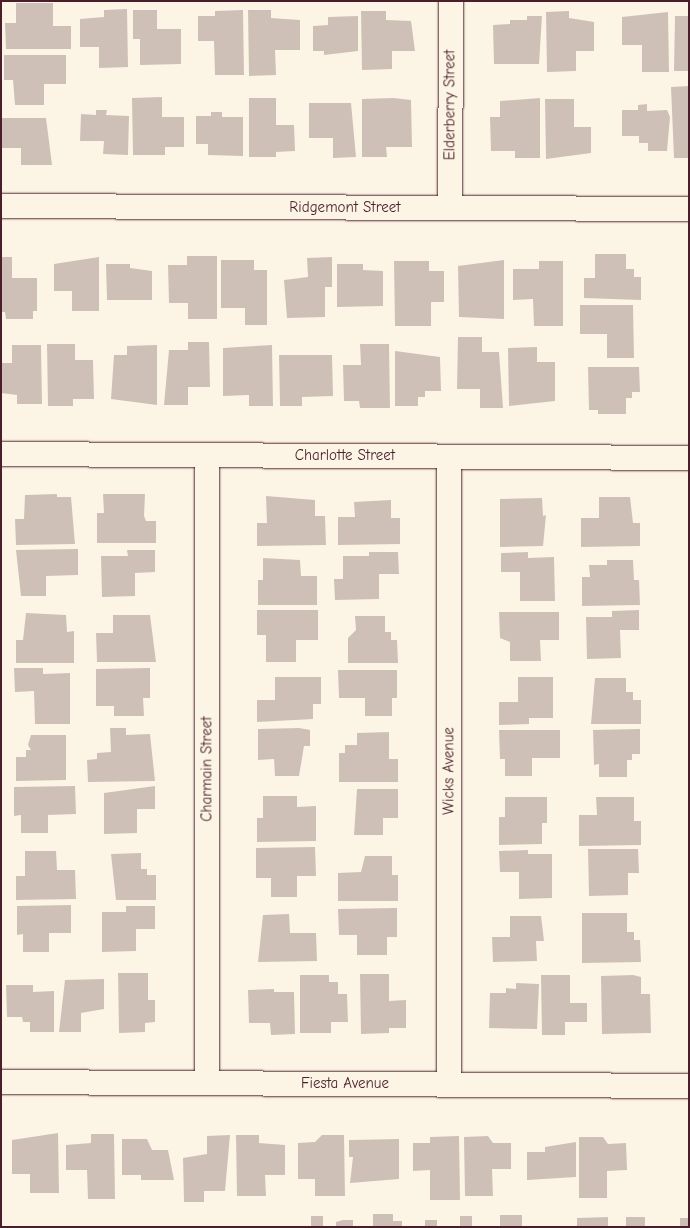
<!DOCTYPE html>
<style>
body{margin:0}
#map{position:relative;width:690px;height:1228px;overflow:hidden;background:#fcf5e5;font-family:"Comic Neue",sans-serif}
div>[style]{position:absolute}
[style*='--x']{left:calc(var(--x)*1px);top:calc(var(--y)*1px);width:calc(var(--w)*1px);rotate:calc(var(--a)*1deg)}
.building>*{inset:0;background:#cfc0b7}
.roads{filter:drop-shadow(0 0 1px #4a1f2b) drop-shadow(0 0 1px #4a1f2b)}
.minor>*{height:24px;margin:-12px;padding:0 12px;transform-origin:12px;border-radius:12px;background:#fcf5e5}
span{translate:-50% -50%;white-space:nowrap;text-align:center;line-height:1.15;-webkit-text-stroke:4px #fcf5e5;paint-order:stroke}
.street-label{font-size:15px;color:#4a1f2b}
.frame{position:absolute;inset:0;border:2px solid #4a1f2b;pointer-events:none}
</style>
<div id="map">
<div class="building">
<div style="clip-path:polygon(16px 3px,53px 3px,53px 26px,71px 26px,71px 49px,6px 49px,5px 23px,16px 23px)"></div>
<div style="clip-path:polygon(127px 9px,128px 67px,99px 68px,99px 47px,80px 47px,80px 19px,104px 17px,104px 10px)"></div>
<div style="clip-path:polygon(133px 10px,157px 10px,157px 29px,181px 29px,181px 64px,140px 65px,140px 39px,133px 39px)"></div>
<div style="clip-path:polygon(243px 10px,244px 75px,215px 75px,214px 41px,198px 41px,198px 16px,215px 16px,215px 11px)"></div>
<div style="clip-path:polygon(248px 10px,271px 10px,271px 18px,300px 20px,300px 50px,275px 50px,276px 75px,249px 76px)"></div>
<div style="clip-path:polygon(361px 11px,386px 11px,386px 20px,411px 21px,415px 51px,392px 51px,392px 69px,362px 70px)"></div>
<div style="clip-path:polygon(569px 11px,569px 18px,594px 22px,594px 51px,576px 51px,576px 71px,547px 72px,546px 12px)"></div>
<div style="clip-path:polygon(668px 12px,669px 72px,642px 72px,642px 45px,622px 45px,622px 17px)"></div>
<div style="clip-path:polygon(358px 16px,358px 51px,324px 55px,324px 51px,313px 51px,313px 26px,328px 25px,328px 17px)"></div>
<div style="clip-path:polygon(527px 16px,542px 16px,539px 64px,494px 64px,493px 25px,510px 24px,510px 20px,527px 20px)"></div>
<div style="clip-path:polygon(675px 16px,689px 16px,689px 71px,674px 71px)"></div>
<div style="clip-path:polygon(4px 55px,66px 55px,66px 84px,44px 84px,44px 105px,15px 105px,13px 80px,4px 80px)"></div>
<div style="clip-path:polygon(689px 86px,689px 158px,674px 158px,671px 87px)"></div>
<div style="clip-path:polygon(162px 97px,162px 117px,184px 117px,184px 147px,165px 147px,165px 155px,133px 155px,132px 98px)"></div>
<div style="clip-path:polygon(249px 98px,276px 98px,276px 125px,294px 125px,295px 151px,276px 152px,276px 157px,249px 157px)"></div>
<div style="clip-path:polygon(393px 98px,411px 100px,412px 147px,386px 147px,387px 157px,362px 157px,362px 99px)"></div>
<div style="clip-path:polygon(540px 98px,540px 158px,515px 158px,515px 151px,491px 151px,490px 117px,500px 117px,500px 101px)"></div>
<div style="clip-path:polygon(545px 99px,574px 99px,574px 127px,591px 127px,591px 153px,546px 159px)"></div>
<div style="clip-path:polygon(309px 103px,351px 103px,356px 157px,333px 158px,333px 138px,309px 138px)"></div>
<div style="clip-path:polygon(647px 104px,647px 111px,667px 110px,670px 117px,667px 151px,648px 151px,648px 143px,639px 143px,639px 136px,622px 136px,622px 110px,638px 110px,638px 105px)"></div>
<div style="clip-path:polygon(96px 110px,107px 110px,106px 115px,129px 116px,128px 155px,103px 154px,104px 141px,80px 141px,81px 114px,96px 115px)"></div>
<div style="clip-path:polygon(211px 112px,222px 112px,222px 117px,243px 117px,243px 156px,208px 155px,208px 144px,196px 144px,196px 116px,211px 116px)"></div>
<div style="clip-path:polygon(1px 118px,46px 118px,52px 165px,21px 165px,21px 148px,1px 148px)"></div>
<div style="clip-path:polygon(595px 254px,626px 254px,626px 269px,634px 269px,634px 277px,641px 277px,641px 300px,584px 298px,584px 278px,595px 278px)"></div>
<div style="clip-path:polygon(187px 256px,217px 256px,217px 319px,188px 319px,188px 303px,169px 303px,168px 265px,187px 265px)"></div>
<div style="clip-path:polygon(1px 257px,12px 257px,12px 278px,37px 278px,37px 311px,33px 311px,33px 319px,6px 319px,5px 312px,1px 312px)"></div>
<div style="clip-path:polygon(99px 257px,99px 311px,72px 311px,72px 291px,54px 291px,54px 264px)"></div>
<div style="clip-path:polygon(332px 257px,332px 287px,325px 287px,325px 317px,287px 318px,284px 280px,308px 277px,307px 258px)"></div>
<div style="clip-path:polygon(221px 260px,254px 260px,254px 270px,267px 270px,267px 325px,245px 325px,245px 308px,221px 308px)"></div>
<div style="clip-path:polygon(504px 260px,504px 319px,459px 317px,458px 266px)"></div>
<div style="clip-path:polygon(394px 261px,429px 261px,429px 271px,444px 271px,444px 302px,431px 302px,431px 326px,395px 326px)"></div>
<div style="clip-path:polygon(539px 261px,563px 261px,563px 326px,534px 326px,533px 299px,513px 300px,513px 269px,539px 269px)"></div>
<div style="clip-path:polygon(106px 264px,130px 264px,130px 268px,152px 271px,152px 300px,107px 300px)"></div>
<div style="clip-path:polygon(337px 264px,363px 264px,363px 270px,383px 271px,383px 306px,337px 307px)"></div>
<div style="clip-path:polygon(580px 305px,633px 305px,634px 358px,607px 358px,607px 334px,580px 334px)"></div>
<div style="clip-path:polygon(458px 337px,482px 337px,482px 352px,499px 352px,503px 408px,480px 408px,480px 389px,457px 389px)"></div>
<div style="clip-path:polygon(188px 342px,209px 342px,210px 387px,188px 387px,188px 405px,164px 405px,169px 350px,188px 350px)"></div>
<div style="clip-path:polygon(47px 344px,75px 344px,75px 360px,93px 360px,94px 399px,73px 399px,73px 406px,48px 406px)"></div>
<div style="clip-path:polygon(360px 344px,389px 344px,390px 408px,360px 408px,359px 401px,344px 401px,343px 365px,361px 365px)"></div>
<div style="clip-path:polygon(12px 345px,41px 345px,42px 404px,17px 404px,17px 395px,1px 393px,1px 363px,12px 363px)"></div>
<div style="clip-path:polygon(157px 345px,157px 405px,111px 399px,114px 355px,127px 355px,127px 346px)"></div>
<div style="clip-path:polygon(272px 345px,273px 406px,249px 406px,249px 395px,223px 396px,223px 348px)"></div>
<div style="clip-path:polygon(537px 347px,537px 362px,555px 362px,555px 401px,509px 406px,508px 348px)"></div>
<div style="clip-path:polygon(395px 351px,440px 357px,441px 391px,425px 391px,425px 397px,418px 397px,418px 406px,395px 406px)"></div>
<div style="clip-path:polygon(279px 355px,332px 355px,333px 396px,302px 397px,302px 406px,280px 406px)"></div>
<div style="clip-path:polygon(588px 367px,639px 367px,640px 392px,632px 392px,632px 398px,626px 398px,626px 414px,598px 414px,598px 410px,589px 410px)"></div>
<div style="clip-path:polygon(57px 494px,57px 497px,71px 497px,75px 544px,16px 545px,15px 519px,24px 519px,25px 495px)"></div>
<div style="clip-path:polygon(103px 494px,145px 494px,144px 516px,146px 521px,156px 521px,156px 543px,97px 543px,97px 513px,104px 513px)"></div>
<div style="clip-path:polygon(266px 496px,315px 500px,315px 516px,325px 516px,326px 545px,257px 546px,257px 523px,267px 523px)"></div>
<div style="clip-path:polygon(599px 497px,630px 497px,633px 523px,640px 523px,640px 546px,581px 547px,581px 518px,599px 518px)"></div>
<div style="clip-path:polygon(542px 498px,543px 516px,546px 515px,543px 546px,500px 547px,500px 499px)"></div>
<div style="clip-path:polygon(391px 500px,391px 518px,400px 518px,400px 544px,338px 545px,338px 517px,355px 517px,354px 502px)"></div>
<div style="clip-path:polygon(78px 549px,78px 575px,46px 576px,46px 596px,21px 596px,16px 550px)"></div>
<div style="clip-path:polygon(127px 550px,155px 550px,155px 572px,135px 573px,135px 596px,102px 597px,101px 556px,128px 556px)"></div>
<div style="clip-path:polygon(369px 552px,398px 552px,399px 574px,379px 574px,379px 599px,335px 600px,334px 579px,343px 579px,343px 556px,369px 556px)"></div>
<div style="clip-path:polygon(528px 552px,528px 558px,554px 557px,555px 601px,520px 601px,520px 572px,501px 572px,501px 553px)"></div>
<div style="clip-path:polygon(263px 558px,300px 560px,301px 576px,317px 576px,317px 605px,258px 605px,258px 580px,263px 580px)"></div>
<div style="clip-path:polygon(607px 560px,633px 560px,634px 580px,639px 580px,640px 605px,582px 606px,582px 577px,590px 577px,589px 565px,607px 565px)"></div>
<div style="clip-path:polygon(257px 610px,318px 610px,318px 640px,296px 640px,296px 662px,266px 662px,266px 635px,257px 635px)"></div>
<div style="clip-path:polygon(639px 610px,639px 630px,620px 630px,621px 658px,587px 659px,586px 617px,612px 617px,612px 611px)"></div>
<div style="clip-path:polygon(499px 612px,559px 612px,559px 640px,540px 640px,541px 661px,510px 661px,510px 642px,500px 638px)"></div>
<div style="clip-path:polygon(26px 613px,66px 615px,67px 632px,74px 631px,74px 663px,16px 663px,16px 640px,23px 640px)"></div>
<div style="clip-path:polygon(113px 615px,150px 615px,156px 662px,97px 662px,96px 633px,113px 633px)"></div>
<div style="clip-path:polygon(355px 616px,385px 616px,385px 632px,391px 632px,391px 640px,397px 640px,398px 663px,348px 663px,348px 638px,356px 630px)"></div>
<div style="clip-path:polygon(14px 668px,43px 668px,43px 674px,70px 673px,70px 724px,35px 724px,34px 691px,15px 692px)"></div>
<div style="clip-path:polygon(150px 668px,150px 698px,143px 698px,144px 716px,114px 716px,114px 706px,96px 706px,96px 669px)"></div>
<div style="clip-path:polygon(338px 670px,397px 670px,397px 698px,392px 698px,392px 716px,365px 716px,365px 698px,339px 698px)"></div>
<div style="clip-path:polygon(275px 677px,321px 677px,321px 704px,313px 704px,313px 719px,257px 722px,257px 700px,275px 700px)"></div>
<div style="clip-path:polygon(518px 677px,553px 677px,553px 718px,529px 718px,529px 724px,499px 725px,499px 702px,518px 702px)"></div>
<div style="clip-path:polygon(595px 678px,626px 678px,626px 692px,633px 692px,633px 700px,641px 700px,641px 724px,591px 724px)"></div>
<div style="clip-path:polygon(110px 728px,126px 728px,126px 735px,150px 734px,155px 781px,88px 782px,87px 760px,97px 759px,97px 753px,111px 752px)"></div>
<div style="clip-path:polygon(299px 728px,310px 730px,310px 746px,304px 746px,299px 776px,275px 776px,274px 759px,258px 760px,258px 729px)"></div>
<div style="clip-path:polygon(640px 729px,640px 754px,632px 754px,632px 760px,627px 760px,627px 777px,599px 777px,599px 764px,594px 765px,593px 730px)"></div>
<div style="clip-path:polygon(499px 730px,560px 730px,560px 758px,532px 758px,532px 776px,505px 776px,505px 759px,500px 759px)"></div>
<div style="clip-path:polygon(389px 732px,389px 759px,398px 759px,398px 782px,339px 782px,339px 753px,345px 753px,345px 745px,357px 745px,357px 733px)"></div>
<div style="clip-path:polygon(31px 735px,66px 735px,66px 780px,16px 781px,16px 757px,26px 757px,26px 750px,31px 750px,28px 745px)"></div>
<div style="clip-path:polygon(75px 786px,76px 814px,48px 815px,48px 833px,21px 833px,21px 815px,14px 816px,14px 787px)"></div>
<div style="clip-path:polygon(155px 786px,155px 809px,137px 809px,137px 833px,104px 834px,104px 793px)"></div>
<div style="clip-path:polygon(357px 789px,398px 789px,398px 818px,383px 818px,383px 835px,354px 835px)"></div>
<div style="clip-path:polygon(263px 796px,297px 796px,297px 807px,316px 806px,316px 841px,257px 842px,257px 818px,263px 818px)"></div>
<div style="clip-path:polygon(505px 797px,547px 797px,547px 823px,542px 823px,542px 844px,499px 845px,499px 817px,505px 817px)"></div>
<div style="clip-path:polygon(596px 797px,634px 797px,634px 821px,641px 821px,641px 845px,579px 846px,579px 815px,597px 815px)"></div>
<div style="clip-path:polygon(315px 847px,316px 876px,297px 876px,297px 897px,271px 897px,271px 878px,256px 878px,256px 848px)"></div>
<div style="clip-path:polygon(588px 849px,638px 849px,639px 873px,628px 873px,628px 895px,589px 896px)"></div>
<div style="clip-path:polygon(528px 850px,528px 854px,552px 854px,552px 898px,519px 899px,519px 872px,500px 872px,499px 851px)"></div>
<div style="clip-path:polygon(25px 851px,56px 851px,57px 870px,75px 870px,76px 899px,16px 900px,16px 876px,25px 876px)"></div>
<div style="clip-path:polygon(141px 853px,141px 869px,147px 869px,147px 875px,156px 875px,156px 900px,116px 900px,111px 854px)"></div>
<div style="clip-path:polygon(365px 856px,392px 856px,392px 875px,398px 875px,398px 901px,338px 901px,338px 873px,361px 872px)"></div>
<div style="clip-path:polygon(71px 905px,71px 933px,49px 933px,49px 952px,23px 952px,23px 934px,17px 935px,17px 906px)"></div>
<div style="clip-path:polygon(126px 906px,155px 906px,155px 929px,136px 929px,136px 951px,102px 952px,102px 912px,126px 912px)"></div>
<div style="clip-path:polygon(397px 908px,397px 937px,387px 937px,387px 955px,357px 955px,357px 935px,339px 935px,338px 909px)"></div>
<div style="clip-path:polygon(582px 913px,627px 913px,627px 932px,634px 932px,634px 940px,640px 940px,641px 962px,582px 963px)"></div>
<div style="clip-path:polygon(289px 914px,290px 933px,316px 933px,317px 961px,258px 962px,263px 915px)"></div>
<div style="clip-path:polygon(510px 916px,541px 916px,544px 941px,536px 941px,537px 961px,493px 962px,492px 937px,510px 937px)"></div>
<div style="clip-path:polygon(118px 973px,148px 973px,148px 1000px,155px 1000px,155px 1022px,145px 1023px,145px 1032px,119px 1033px)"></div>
<div style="clip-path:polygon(360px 974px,389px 974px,389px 1001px,406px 1000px,406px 1028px,389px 1028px,389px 1033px,361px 1034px)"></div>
<div style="clip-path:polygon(300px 975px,329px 975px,329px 982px,338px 982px,338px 994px,347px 994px,348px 1022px,331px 1022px,331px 1033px,300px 1033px)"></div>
<div style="clip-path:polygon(541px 975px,570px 975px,570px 1003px,587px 1003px,587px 1022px,565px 1022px,565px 1035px,542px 1035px)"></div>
<div style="clip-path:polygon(633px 975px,641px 977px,641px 994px,650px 994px,651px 1033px,602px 1034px,601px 976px)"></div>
<div style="clip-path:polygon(104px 979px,104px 1009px,81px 1013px,81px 1032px,59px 1032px,65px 980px)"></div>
<div style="clip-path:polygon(516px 983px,539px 984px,537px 1029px,489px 1028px,490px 993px,506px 993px,506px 988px,516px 989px)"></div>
<div style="clip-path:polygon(6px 985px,33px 985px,33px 992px,54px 991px,54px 1032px,30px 1032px,30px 1022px,23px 1022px,22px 1017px,7px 1017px)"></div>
<div style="clip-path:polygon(274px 989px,274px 992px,294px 992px,295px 1034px,271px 1035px,270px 1023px,249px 1023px,248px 990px)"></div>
<div style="clip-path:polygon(58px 1133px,59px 1193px,30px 1193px,30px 1174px,12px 1174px,12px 1140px)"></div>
<div style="clip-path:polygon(91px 1134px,114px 1134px,115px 1199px,88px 1199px,87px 1170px,66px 1170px,66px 1145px,91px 1143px)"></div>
<div style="clip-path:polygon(230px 1135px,225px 1191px,204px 1191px,204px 1202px,184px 1202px,183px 1158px,207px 1154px,207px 1136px)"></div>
<div style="clip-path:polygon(236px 1135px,259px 1135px,259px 1143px,285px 1145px,285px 1175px,265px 1175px,266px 1196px,237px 1196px)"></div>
<div style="clip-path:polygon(322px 1135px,344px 1135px,345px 1196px,315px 1196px,315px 1179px,298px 1179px,298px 1143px,315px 1142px)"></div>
<div style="clip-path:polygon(459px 1136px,460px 1200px,430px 1200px,430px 1170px,413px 1171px,413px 1143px,430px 1143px,430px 1137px)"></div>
<div style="clip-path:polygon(488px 1136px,493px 1143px,511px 1143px,511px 1169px,492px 1169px,493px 1196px,465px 1196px,464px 1137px)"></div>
<div style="clip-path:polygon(579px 1137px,603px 1137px,608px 1144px,626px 1143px,627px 1170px,607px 1171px,607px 1198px,579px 1198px)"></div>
<div style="clip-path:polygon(122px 1139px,147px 1139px,152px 1150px,168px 1150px,174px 1180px,141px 1180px,141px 1175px,122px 1175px)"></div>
<div style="clip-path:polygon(399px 1139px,399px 1179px,350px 1183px,353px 1157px,349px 1157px,349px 1140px)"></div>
<div style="clip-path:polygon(576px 1142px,576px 1177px,527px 1180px,527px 1152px,545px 1152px,545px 1147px)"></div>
<div style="clip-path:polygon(373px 1214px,393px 1214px,393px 1221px,402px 1221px,402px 1227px,373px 1227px)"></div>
<div style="clip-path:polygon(500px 1215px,522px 1215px,522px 1227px,500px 1227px)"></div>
<div style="clip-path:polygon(311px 1216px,323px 1216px,323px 1227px,311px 1227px)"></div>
<div style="clip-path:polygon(460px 1216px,472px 1216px,472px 1227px,460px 1227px)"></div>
<div style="clip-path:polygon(608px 1217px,608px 1227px,577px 1227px,577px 1218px)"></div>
<div style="clip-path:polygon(626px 1217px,645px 1217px,645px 1227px,626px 1227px)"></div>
<div style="clip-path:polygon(680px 1218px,689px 1218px,689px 1227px,680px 1227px)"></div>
<div style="clip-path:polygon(343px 1220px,353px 1220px,353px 1227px,336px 1227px,336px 1222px)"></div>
<div style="clip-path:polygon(425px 1220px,437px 1220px,437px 1227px,425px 1227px)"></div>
</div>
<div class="roads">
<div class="minor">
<div style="--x:1;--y:206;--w:688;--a:0.25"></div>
<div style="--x:450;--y:208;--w:207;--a:-89.7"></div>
<div style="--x:1;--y:454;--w:688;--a:0.33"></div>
<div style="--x:207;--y:455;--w:628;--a:90"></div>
<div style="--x:449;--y:457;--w:628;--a:90"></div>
<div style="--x:1;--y:1082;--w:688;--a:0.33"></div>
</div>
</div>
<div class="street-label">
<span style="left:450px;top:105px;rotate:-90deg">Elderberry Street</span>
<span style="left:345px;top:208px">Ridgemont Street</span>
<span style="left:345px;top:456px">Charlotte Street</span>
<span style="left:207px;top:769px;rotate:-90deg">Charmain Street</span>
<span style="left:449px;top:771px;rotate:-90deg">Wicks Avenue</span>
<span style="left:345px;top:1084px">Fiesta Avenue</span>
</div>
<div class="frame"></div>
</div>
